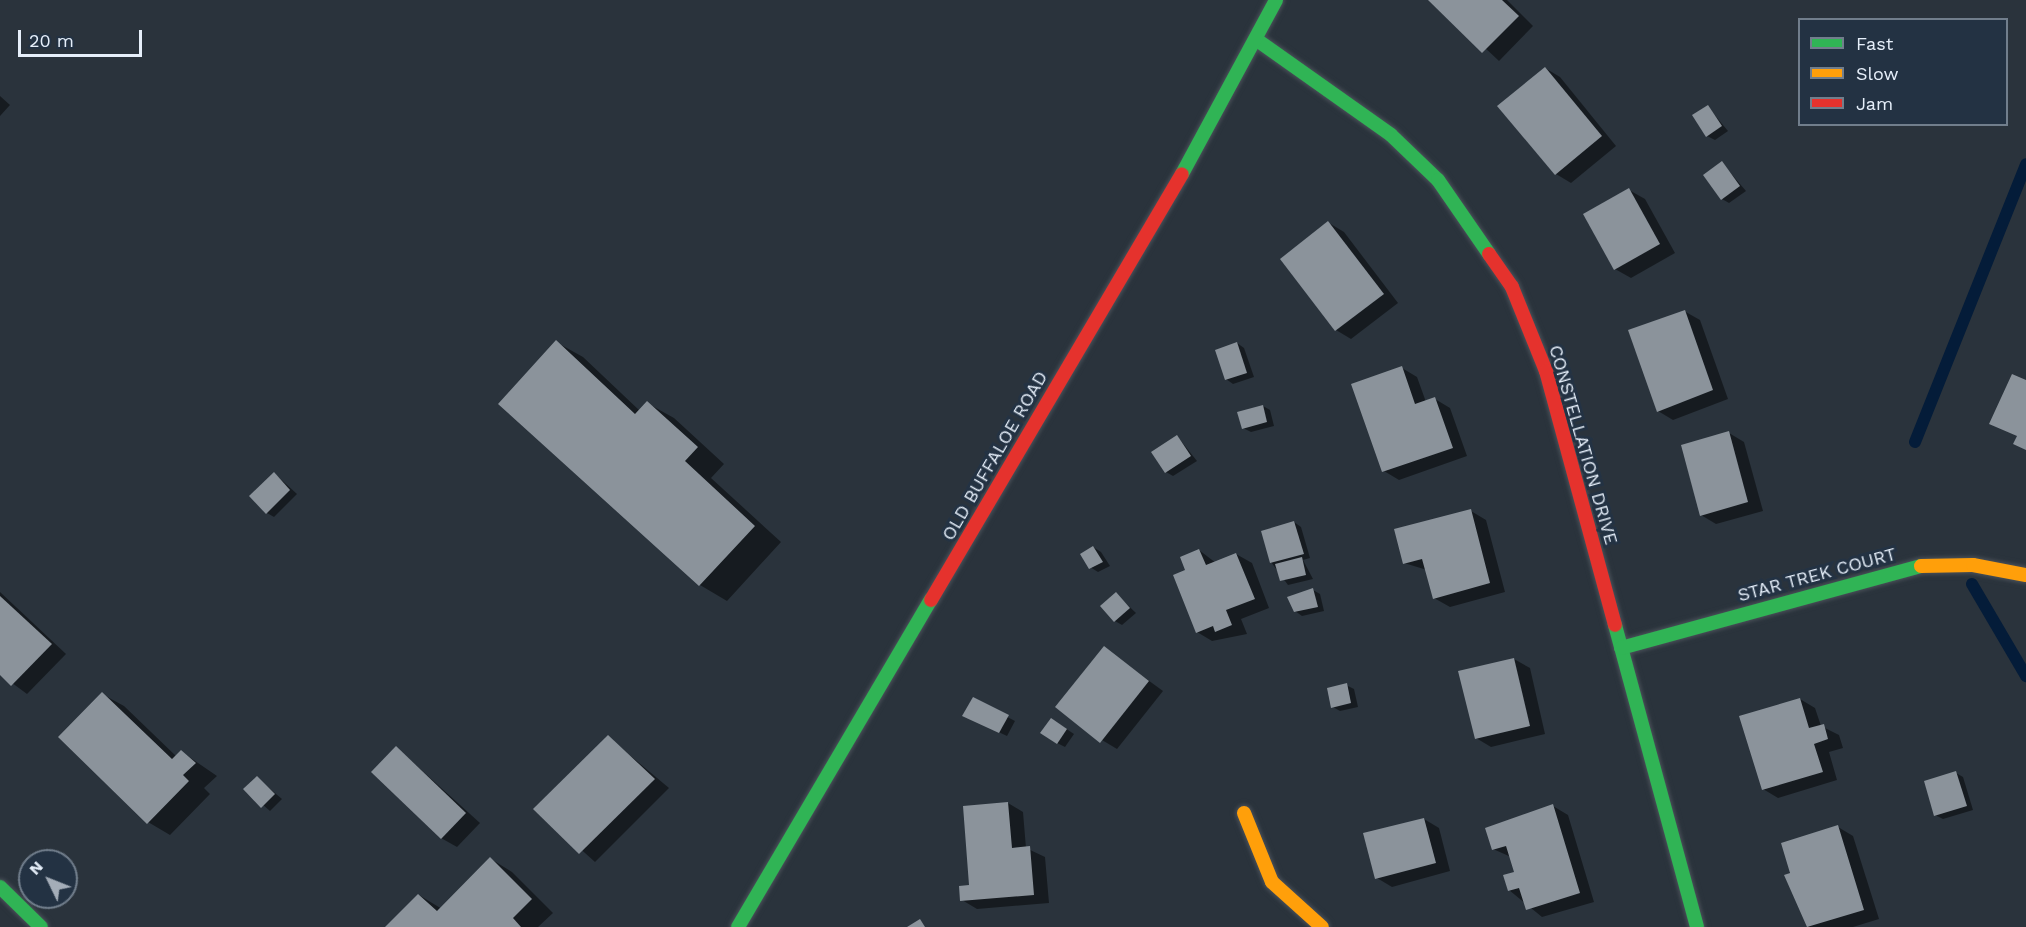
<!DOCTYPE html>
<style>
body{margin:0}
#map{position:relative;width:2026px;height:927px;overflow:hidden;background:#2a333c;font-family:"Work Sans",sans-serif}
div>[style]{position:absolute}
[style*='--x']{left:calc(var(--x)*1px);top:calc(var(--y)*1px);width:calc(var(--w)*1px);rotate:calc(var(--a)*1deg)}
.shadow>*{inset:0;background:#0007}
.stream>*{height:12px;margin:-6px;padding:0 6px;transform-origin:6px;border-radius:6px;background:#041c39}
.building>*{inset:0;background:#8b939b}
.roads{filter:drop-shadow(0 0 2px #4a5159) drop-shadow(0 0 2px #4a5159)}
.fast>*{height:14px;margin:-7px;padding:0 7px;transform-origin:7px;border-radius:7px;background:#30b455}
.slow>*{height:14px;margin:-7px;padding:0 7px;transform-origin:7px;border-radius:7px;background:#ff9f0a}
.jam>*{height:14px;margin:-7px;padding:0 7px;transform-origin:7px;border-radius:7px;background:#e5322d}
span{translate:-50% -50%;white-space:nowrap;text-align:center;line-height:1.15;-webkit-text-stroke:6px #233243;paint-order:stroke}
.street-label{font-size:18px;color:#e6effa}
.legend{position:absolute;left:1798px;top:18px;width:210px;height:108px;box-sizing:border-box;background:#233243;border:2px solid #717e8c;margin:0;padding:8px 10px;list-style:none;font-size:18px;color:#e6effa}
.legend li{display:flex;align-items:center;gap:12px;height:30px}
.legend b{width:30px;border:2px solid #717e8c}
.north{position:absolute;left:18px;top:849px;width:60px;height:60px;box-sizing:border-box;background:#233243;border:2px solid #717e8c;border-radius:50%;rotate:313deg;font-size:16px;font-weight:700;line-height:24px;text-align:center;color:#e6effa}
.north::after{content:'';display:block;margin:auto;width:21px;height:27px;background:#a4adb8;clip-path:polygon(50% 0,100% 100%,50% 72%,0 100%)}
.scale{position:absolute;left:18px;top:30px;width:124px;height:27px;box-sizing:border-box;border:3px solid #e6effa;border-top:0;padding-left:8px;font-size:18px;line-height:21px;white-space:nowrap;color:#e6effa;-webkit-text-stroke:4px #233243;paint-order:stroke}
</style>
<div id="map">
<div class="shadow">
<div style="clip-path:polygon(1434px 0,1507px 0,1533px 26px,1499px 61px)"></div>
<div style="clip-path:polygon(1545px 68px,1560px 77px,1616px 146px,1571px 183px,1556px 174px)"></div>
<div style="clip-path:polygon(0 96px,10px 105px,0 116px)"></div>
<div style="clip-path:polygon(1708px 107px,1728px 131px,1715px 140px,1707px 136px)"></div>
<div style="clip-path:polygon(1722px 163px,1746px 191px,1729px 203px,1722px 199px)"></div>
<div style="clip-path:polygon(1629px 190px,1645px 199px,1675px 253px,1631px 278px,1615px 269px)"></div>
<div style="clip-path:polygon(1329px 223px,1344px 232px,1398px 303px,1351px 339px,1336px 330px)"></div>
<div style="clip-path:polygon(1684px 311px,1700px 320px,1728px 399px,1673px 420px,1658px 411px)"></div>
<div style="clip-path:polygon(556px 342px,583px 357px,640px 411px,647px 403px,674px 418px,724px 464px,711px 478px,781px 542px,727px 601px,700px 585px,501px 403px)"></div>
<div style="clip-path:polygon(1237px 343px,1244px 348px,1254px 377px,1233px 384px,1226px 379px)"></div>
<div style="clip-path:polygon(1402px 368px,1417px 377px,1426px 402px,1435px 399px,1450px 408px,1467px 456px,1399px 480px,1384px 471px)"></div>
<div style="clip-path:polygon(1263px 406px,1270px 410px,1274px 426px,1251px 432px,1243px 428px)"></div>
<div style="clip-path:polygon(1729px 433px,1744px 442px,1763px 511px,1716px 524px,1701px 515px)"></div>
<div style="clip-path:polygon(1177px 436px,1197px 461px,1173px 476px,1166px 472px)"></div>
<div style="clip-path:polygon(275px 474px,297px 494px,274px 517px,267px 513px)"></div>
<div style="clip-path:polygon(1471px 511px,1486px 520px,1505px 592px,1450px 607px,1434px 598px,1427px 570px,1404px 563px)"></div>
<div style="clip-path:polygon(1294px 522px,1301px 527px,1310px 558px,1303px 560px,1313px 579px,1288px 585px,1271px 562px)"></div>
<div style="clip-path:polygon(1093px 547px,1101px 552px,1110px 566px,1098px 572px,1090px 567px)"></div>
<div style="clip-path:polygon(1199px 550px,1216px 563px,1236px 554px,1252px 563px,1269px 608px,1241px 619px,1247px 634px,1212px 641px,1197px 632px,1187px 571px)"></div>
<div style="clip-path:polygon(1313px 590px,1320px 594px,1324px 611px,1302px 616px,1295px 611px)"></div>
<div style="clip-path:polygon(0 592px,66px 654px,27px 694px,0 674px)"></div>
<div style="clip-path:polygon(1116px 594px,1136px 613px,1122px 625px,1115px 621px)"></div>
<div style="clip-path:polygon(1104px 648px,1163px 691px,1117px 749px,1102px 740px)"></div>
<div style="clip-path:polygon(1514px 659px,1530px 668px,1545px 734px,1491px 747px,1476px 738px)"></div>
<div style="clip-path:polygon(1346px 685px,1354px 689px,1358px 707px,1340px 711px,1333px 707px)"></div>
<div style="clip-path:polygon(102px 694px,124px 706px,177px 757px,182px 752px,217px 776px,204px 788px,210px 794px,170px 835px,148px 822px)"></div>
<div style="clip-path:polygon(973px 699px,1015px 721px,1007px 736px,971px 719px)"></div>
<div style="clip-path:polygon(1800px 699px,1815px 708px,1821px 726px,1839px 735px,1843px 748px,1829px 752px,1837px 780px,1778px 798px,1763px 789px)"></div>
<div style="clip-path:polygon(1059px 724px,1074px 734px,1065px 747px,1057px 743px)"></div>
<div style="clip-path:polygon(608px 737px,669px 788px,595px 862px,536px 809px)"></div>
<div style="clip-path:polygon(397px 748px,480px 823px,457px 847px,441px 838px)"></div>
<div style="clip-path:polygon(1956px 773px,1963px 777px,1973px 810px,1943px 819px,1935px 815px)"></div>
<div style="clip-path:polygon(257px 778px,282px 799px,270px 811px,245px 789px)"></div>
<div style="clip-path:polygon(1008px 803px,1023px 812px,1026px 848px,1045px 857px,1049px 903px,977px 909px,962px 900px)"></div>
<div style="clip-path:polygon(1553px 806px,1568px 815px,1594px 902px,1542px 917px,1509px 890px,1516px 873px,1511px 857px,1493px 849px)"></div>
<div style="clip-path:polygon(1424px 819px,1439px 828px,1450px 871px,1392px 887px,1377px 878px)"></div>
<div style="clip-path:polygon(1838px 827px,1853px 836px,1879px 919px,1853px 927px,1809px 927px,1786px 876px)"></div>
<div style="clip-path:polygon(491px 859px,512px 872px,553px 913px,538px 927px,387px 927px,419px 895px,442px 909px)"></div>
</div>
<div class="stream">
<div style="--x:1915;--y:442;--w:299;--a:-68.2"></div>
<div style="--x:1972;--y:584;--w:107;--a:59.6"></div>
</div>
<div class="building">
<div style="clip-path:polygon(1428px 0,1502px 0,1519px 16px,1482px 53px)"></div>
<div style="clip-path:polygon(1545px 67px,1602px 136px,1555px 175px,1497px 106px)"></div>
<div style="clip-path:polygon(1708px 105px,1722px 126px,1706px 137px,1692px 115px)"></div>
<div style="clip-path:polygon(1722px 161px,1740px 186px,1721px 200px,1703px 175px)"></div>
<div style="clip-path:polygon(1629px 188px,1660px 244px,1614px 270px,1583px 214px)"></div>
<div style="clip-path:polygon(1328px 221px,1384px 294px,1335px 331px,1280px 259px)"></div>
<div style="clip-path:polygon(1685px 310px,1713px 390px,1657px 412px,1628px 330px)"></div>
<div style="clip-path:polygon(556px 340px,635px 414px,647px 401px,698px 447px,685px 461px,755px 526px,699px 586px,498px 404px)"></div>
<div style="clip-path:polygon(1237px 342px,1247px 373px,1225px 380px,1215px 350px)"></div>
<div style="clip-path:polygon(1402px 366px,1415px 404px,1435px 397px,1453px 448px,1382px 472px,1351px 384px)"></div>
<div style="clip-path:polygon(2012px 374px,2026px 380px,2026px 450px,2013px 444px,2017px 436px,1989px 424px)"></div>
<div style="clip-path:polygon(1263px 405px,1267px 422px,1242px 429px,1237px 412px)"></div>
<div style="clip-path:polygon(1729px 431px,1748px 502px,1700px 516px,1681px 445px)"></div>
<div style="clip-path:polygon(1177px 435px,1191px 456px,1165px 473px,1151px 452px)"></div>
<div style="clip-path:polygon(274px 472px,290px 490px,266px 514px,249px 496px)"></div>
<div style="clip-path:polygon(1471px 509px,1490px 583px,1433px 599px,1422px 559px,1403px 564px,1394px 529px)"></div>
<div style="clip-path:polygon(1294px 521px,1304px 554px,1270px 563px,1261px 531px)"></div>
<div style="clip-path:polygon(1093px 546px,1103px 562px,1089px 569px,1080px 554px)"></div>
<div style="clip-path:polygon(1199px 549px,1206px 565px,1236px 553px,1255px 599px,1226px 610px,1232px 625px,1215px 632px,1213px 626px,1196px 633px,1173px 575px,1185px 570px,1180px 557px)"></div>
<div style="clip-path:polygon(1302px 557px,1306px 575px,1280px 581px,1275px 564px)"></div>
<div style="clip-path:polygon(1313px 588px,1318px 607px,1294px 612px,1287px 597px)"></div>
<div style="clip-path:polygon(1116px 592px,1130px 608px,1114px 622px,1100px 606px)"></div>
<div style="clip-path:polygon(0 596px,52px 644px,11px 686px,0 675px)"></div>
<div style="clip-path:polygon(1104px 646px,1149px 681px,1100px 743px,1055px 707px)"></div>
<div style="clip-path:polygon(1514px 658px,1530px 726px,1475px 739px,1458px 671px)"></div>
<div style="clip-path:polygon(1347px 683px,1351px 703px,1331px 708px,1327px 688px)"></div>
<div style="clip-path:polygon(102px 692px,172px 759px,181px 750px,196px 763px,183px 775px,189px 781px,147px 824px,58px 737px)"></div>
<div style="clip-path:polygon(973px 697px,1009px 715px,999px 733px,962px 716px)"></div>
<div style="clip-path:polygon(1800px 698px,1809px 728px,1824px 724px,1828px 739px,1814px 744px,1823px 772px,1762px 790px,1739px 716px)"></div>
<div style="clip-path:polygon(1051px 718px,1067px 729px,1057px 744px,1040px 733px)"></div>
<div style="clip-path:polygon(608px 735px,655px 779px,579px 854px,533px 809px)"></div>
<div style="clip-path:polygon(396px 746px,466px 813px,441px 839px,371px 772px)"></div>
<div style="clip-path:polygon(1956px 771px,1967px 806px,1934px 816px,1924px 781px)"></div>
<div style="clip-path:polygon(257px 776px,275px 794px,261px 808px,243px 789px)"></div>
<div style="clip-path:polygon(1008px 802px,1012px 848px,1030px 846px,1034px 895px,960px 901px,959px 886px,969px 885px,963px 806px)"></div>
<div style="clip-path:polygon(1553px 804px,1580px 893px,1526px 910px,1519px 888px,1508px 891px,1503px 875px,1514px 872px,1506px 846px,1492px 850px,1485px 828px)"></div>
<div style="clip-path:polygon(1424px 818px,1436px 863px,1375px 879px,1363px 833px)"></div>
<div style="clip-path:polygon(1838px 825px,1864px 910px,1807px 927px,1784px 875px,1790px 873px,1781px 843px)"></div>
<div style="clip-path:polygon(490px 857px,532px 899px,513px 918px,521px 927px,385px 927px,418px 894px,437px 911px)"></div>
<div style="clip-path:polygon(920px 919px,925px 927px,907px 927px)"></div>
</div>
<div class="roads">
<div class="fast">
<div style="--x:1257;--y:40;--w:164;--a:35.3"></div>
<div style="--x:1391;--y:135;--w:65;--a:43.8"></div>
<div style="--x:1438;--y:180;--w:90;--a:55.4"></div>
<div style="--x:1182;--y:174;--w:198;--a:-61.6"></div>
<div style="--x:1615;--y:625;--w:313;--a:74.8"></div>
<div style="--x:1621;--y:648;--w:311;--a:-15.3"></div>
<div style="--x:0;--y:887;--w:57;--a:44.3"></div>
<div style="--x:738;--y:927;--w:380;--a:-59.5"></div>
</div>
<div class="slow">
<div style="--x:1921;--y:566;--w:52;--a:-1.1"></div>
<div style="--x:1973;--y:565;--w:54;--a:10.7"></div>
<div style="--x:1244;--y:813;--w:74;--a:67.9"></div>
<div style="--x:1272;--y:882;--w:67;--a:42"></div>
</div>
<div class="jam">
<div style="--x:1489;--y:254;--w:40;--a:55.1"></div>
<div style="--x:1512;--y:287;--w:91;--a:68"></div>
<div style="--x:1546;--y:371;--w:263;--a:74.8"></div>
<div style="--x:931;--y:600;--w:494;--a:-59.5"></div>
</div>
</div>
<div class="street-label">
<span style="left:1583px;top:445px;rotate:74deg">CONSTELLATION DRIVE</span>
<span style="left:995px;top:456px;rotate:-60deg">OLD BUFFALOE ROAD</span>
<span style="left:1817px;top:575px;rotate:-15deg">STAR TREK COURT</span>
</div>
<ul class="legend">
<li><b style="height:8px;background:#30b455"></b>Fast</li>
<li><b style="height:8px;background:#ff9f0a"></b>Slow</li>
<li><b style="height:8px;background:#e5322d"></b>Jam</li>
</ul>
<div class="north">N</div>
<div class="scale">20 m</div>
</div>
